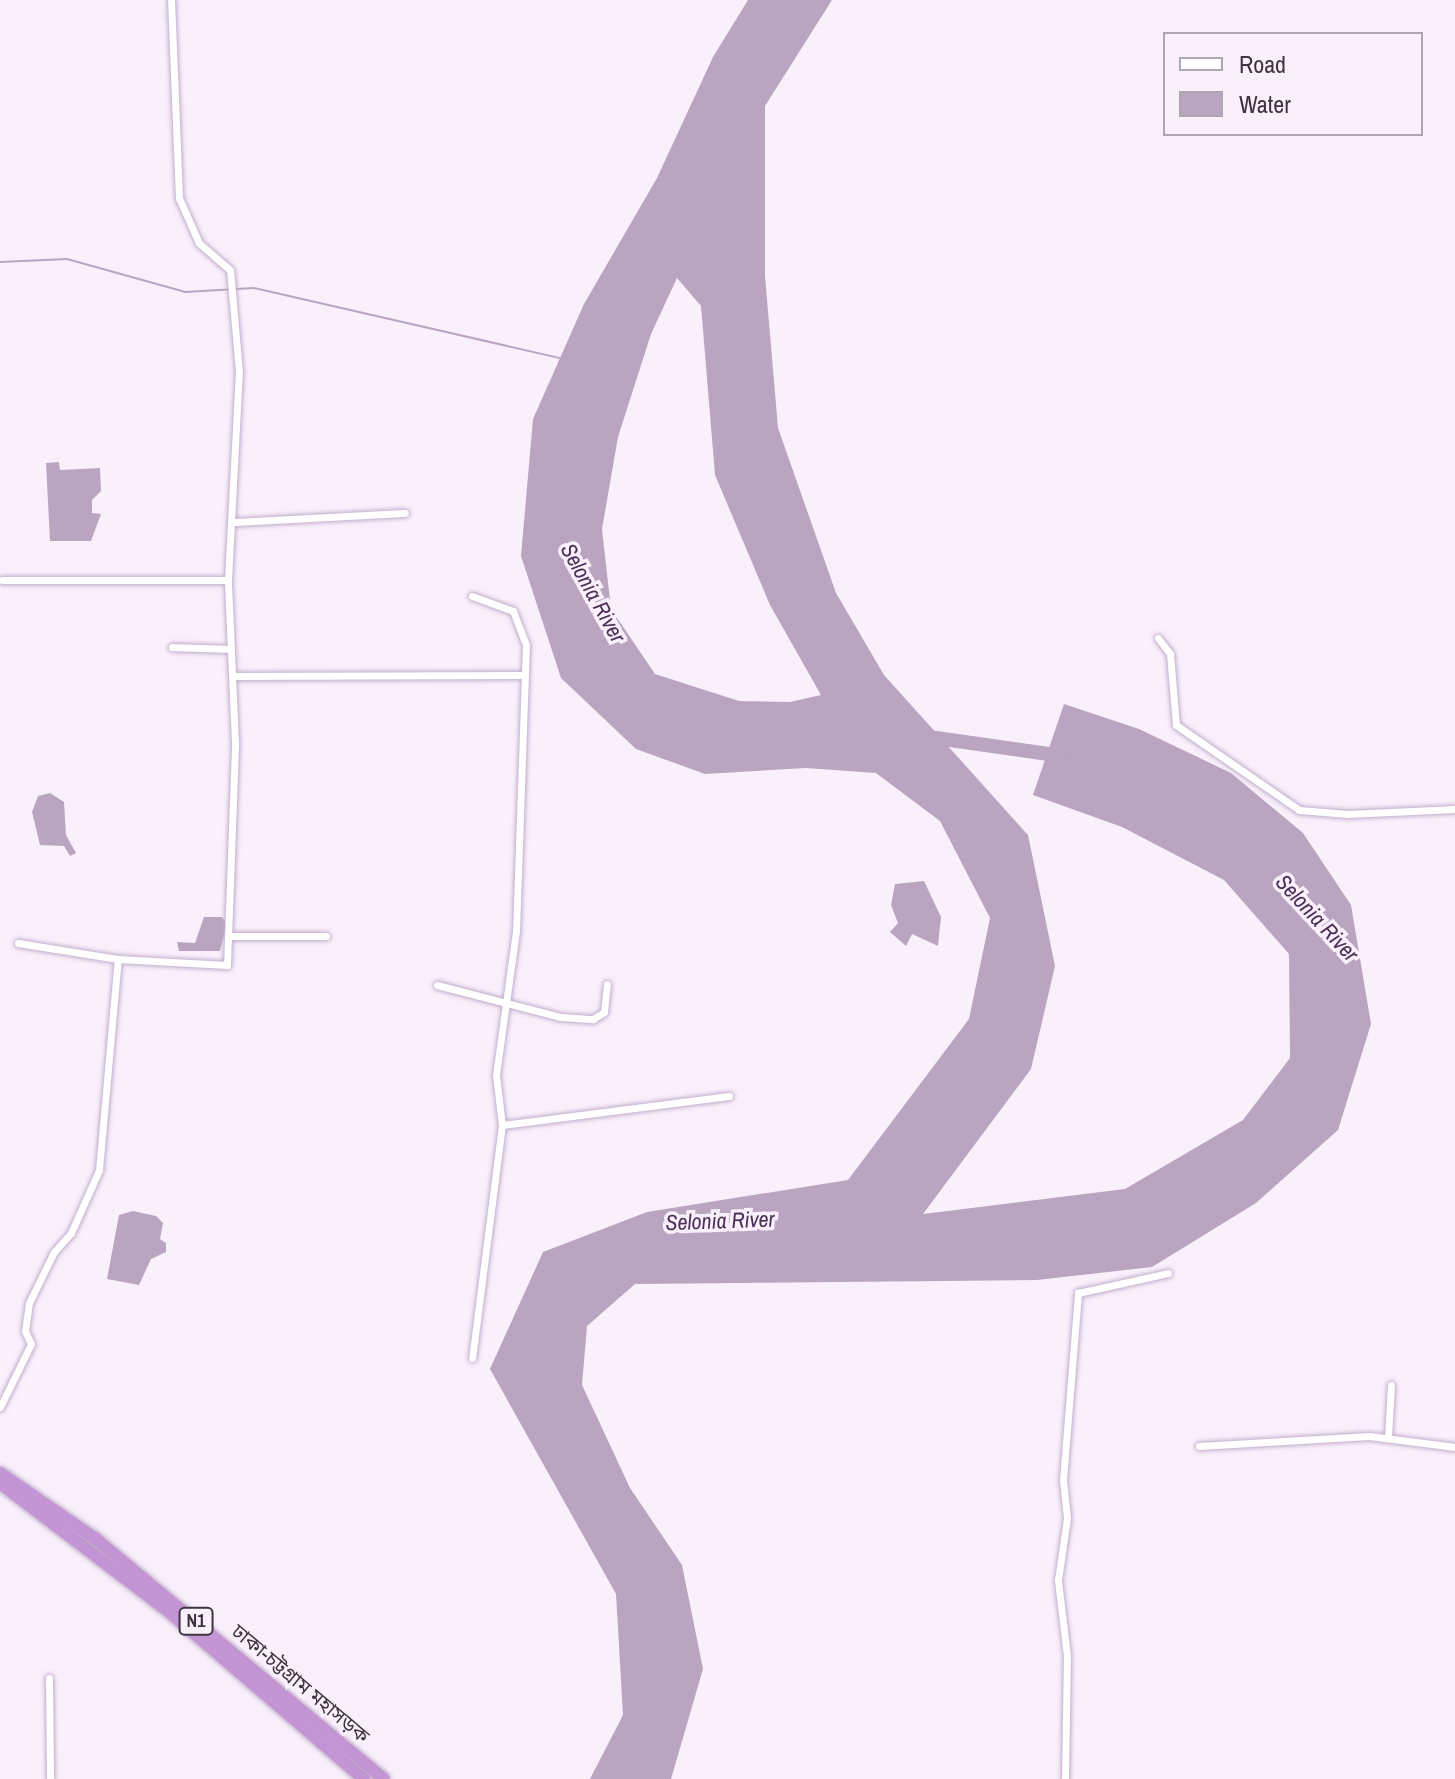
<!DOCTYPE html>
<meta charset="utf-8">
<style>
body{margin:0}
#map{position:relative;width:1455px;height:1779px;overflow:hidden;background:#f9f0fc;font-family:"Archivo Narrow","Noto Sans Bengali",sans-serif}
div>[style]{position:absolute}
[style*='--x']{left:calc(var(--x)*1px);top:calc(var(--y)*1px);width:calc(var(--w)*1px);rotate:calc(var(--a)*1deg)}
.water>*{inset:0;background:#b9a5c0}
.stream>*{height:2px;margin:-1px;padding:0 1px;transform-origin:1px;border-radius:1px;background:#b9a5c0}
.river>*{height:14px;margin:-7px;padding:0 7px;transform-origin:7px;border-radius:7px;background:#b9a5c0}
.roads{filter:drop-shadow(0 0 2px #c2aeca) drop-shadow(0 0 2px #c2aeca)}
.street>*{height:7px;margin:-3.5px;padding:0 3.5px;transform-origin:3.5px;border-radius:3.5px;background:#fff}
.highway>*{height:12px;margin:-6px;padding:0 6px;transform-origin:6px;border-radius:6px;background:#c495d5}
span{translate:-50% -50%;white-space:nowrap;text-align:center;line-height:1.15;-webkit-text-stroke:7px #f9f0fc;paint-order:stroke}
.shield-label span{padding:2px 6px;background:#f9f0fc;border:2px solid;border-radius:6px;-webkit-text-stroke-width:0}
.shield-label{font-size:18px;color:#3c343f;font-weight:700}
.street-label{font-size:20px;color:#3c343f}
.water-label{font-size:22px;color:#4d3057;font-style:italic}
.legend{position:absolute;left:1163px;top:32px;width:260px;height:104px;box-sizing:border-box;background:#f9f0fc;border:2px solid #ada5b0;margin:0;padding:10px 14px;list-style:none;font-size:24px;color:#3c343f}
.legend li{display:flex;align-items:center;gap:16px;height:40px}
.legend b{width:40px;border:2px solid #ada5b0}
</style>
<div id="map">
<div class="water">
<div style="clip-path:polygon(evenodd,748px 0,832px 0,765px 106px,765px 276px,778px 428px,836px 593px,884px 675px,1028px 835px,1055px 966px,1031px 1069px,923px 1214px,1125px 1189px,1243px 1120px,1290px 1058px,1289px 954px,1224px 880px,1122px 827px,1033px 795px,1064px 704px,1139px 729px,1231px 773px,1303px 833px,1351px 905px,1371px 1024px,1338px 1130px,1256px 1203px,1152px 1267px,1037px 1280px,635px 1284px,587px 1326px,582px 1385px,630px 1488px,682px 1565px,703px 1669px,671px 1779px,590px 1779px,623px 1715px,616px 1594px,490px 1369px,543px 1252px,647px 1212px,848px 1180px,969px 1019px,990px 918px,940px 821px,876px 773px,806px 768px,705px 774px,636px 749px,561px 678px,521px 556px,533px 419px,584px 304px,657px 178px,713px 57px,748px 0,677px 278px,701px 306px,715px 475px,770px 605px,821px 695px,790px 702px,739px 701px,655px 674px,611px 609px,602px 529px,618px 437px,651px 334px,677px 278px)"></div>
<div style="clip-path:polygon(59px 462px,60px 470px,100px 468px,101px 491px,92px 500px,92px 513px,101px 514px,91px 541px,50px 541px,46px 463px)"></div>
<div style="clip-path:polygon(50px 793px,64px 802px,66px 835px,76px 853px,70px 856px,64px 846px,40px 845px,32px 812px,38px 796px)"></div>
<div style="clip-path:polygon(924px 881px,941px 917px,938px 946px,912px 934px,906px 946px,890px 932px,898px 923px,891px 905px,895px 884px)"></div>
<div style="clip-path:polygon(204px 917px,222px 917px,227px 924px,220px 951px,179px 951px,177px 942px,195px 943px)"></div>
<div style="clip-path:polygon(133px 1211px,156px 1216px,163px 1223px,160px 1239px,166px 1243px,166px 1252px,151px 1259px,139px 1285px,107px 1279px,119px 1215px)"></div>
</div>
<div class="stream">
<div style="--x:0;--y:262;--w:67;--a:-2.6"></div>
<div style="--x:67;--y:259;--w:123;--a:15.6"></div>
<div style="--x:185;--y:292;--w:69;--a:-3.3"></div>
<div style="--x:254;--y:288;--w:314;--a:12.9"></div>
</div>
<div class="river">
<div style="--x:922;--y:736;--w:142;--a:8.1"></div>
</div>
<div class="roads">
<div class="street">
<div style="--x:234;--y:522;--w:171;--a:-3"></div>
<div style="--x:2;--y:580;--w:226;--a:0"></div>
<div style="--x:472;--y:596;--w:44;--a:20.1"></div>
<div style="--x:513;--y:611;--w:36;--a:69"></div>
<div style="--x:526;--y:645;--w:286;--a:92"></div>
<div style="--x:516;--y:931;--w:145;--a:97.9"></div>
<div style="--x:496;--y:1075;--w:50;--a:83.2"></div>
<div style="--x:502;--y:1125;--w:235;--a:97.3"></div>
<div style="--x:1158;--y:638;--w:20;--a:53"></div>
<div style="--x:1170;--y:654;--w:71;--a:85.2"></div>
<div style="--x:1176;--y:725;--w:150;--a:34.6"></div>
<div style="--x:1299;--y:810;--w:49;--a:4.7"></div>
<div style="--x:1348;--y:814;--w:107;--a:-2.7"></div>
<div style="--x:172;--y:647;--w:56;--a:2"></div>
<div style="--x:234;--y:676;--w:291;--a:-0.2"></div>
<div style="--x:230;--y:936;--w:96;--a:0"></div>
<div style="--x:18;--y:943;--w:101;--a:9.1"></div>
<div style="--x:118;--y:959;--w:109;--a:3.2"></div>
<div style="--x:227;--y:965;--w:222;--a:-87.9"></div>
<div style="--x:235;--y:743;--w:163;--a:-92.5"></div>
<div style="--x:228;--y:580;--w:208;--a:-87"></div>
<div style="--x:239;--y:372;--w:102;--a:-95"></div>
<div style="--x:230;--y:270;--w:41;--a:-138.9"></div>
<div style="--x:199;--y:243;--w:49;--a:-114"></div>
<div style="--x:179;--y:198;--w:198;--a:-92.3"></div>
<div style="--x:437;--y:985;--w:128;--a:14.5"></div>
<div style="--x:561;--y:1017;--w:32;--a:4"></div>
<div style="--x:593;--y:1019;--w:13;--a:-32"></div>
<div style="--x:604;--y:1012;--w:28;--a:-84"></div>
<div style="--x:502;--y:1125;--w:229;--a:-7.3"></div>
<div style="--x:0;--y:1407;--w:70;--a:-63.8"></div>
<div style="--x:31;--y:1344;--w:14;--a:-115"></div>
<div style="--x:25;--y:1331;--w:28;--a:-82"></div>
<div style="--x:29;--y:1303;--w:57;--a:-63.9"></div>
<div style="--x:54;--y:1252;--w:25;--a:-48"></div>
<div style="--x:71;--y:1233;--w:69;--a:-66"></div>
<div style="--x:99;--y:1170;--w:212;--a:-84.9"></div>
<div style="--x:1388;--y:1438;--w:53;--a:-86.8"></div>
<div style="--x:1199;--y:1446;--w:170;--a:-3.4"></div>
<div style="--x:1369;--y:1436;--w:87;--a:7.3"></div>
<div style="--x:49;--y:1678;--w:101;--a:89.4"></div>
<div style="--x:1065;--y:1779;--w:123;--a:-89.1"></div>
<div style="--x:1067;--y:1656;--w:77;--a:-96.8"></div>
<div style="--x:1058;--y:1580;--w:63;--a:-81.7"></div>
<div style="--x:1067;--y:1518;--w:38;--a:-96"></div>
<div style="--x:1063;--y:1480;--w:188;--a:-85.4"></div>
<div style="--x:1078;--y:1293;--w:92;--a:-12.5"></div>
</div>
<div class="highway">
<div style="--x:0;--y:1473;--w:118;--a:34.6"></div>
<div style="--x:97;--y:1540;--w:373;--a:39.8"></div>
<div style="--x:0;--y:1483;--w:218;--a:37.3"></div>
<div style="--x:173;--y:1615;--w:252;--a:40.7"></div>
</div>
</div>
<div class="shield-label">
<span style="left:196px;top:1621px">N1</span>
</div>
<div class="street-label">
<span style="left:301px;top:1683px;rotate:40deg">ঢাকা-চট্টগ্রাম মহাসড়ক</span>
</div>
<div class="water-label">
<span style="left:593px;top:593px;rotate:61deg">Selonia River</span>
<span style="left:1317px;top:918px;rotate:47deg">Selonia River</span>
<span style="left:720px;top:1221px;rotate:-2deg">Selonia River</span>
</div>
<ul class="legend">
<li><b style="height:10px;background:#fff"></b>Road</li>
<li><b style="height:22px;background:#b9a5c0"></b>Water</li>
</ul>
</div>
